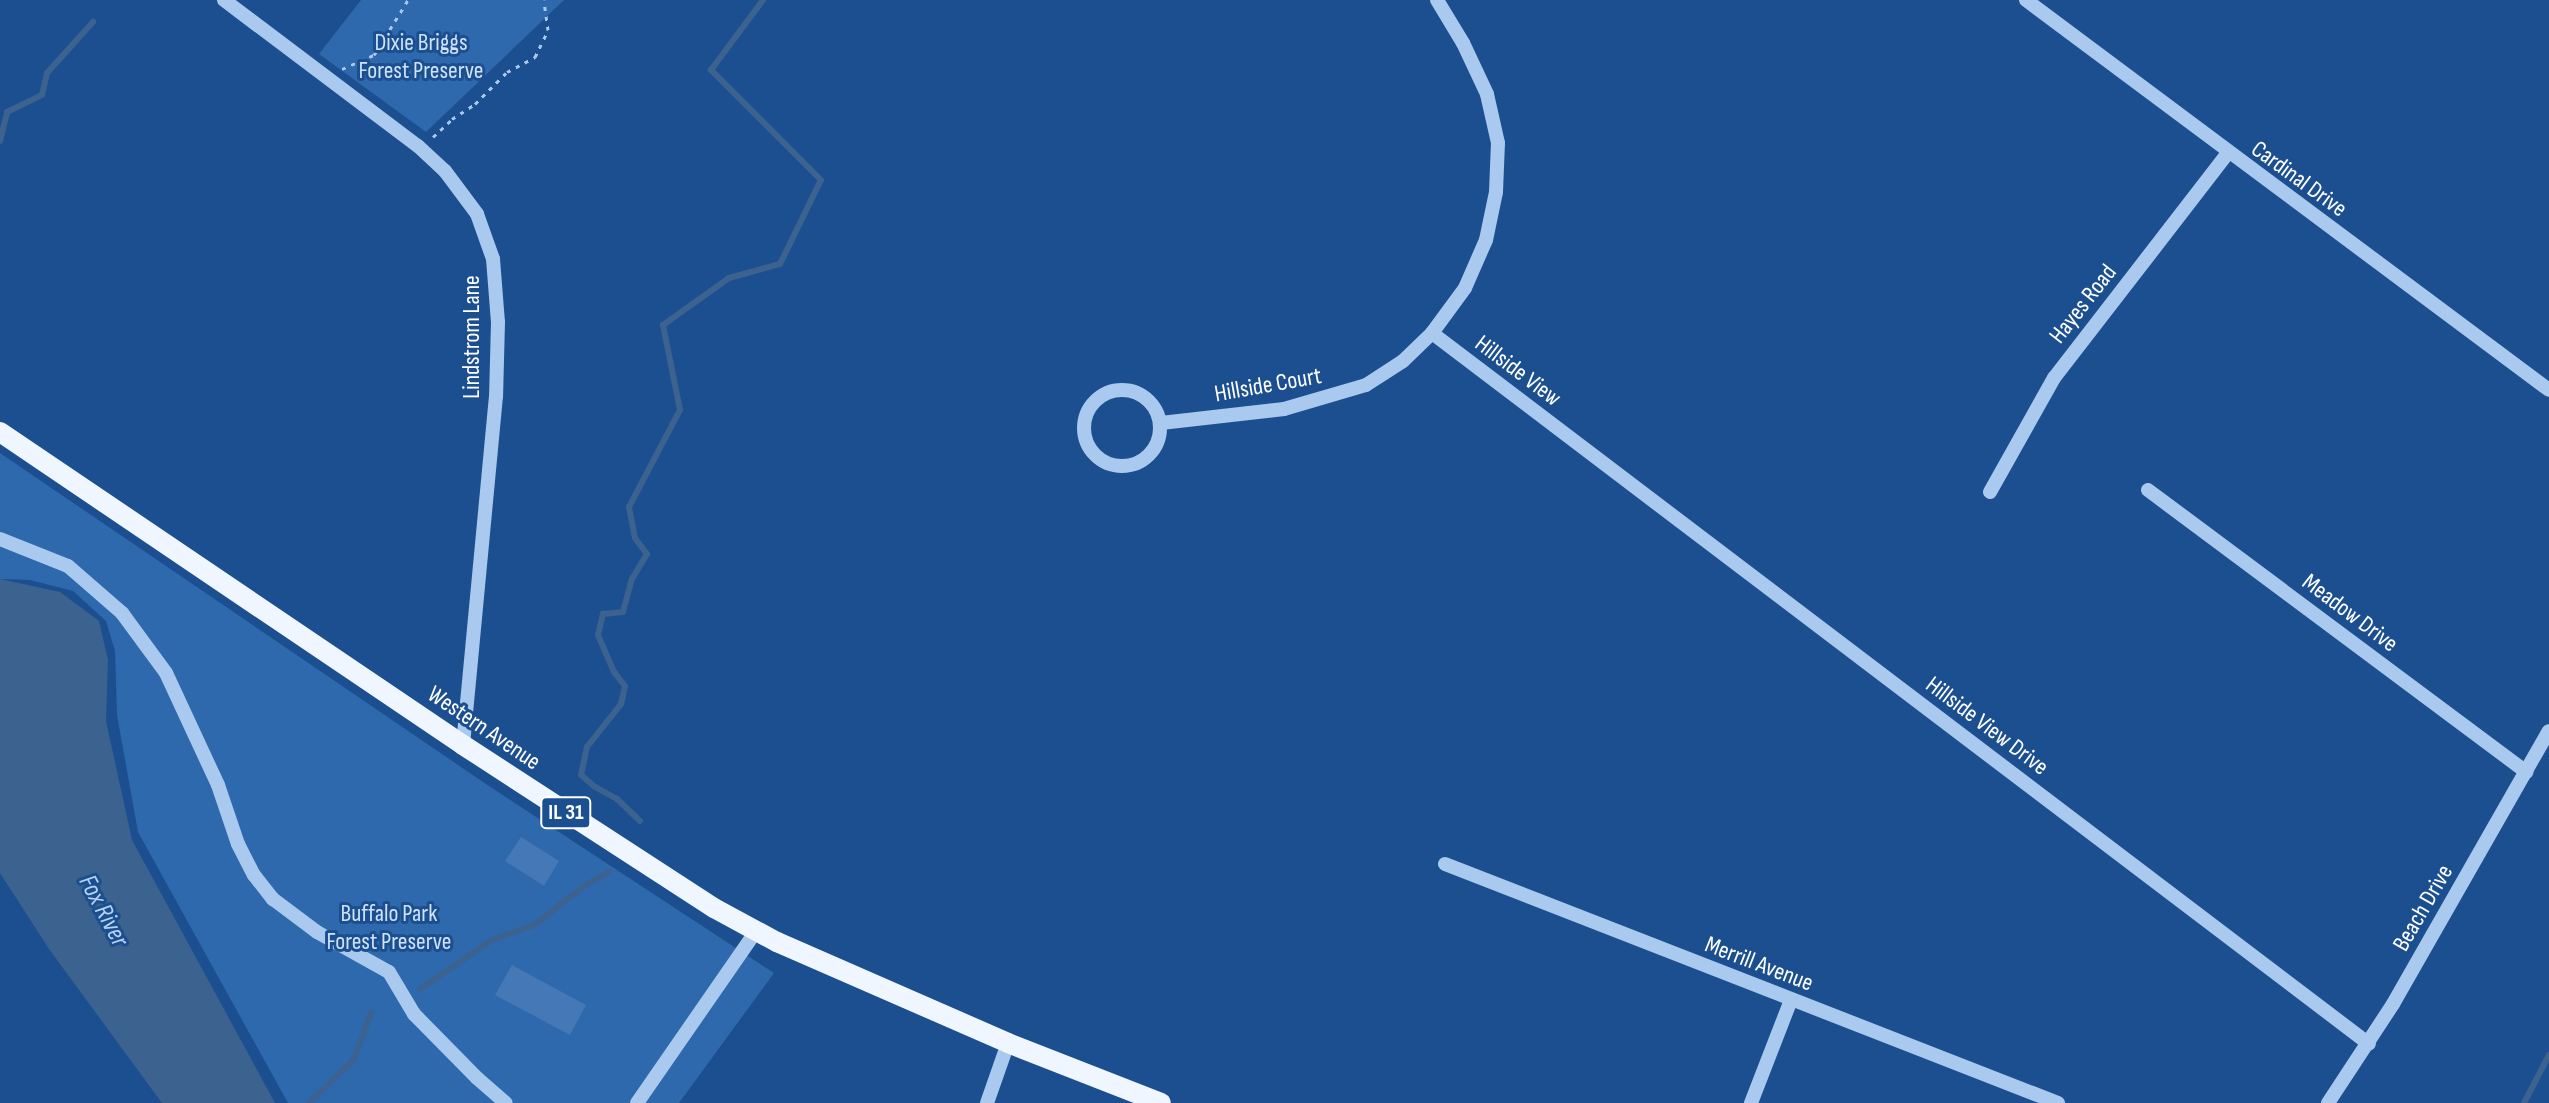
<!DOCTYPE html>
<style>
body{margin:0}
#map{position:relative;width:2549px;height:1103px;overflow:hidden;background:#1b4f8f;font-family:"Sofia Sans Condensed",sans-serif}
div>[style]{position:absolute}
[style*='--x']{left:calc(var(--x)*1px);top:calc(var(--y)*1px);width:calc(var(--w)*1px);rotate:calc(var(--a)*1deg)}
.green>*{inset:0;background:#2e69ad}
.water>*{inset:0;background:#3c6290}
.stream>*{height:6px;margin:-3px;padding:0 3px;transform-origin:3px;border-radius:3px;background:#3c6290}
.building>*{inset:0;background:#4478b7}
.path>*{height:3px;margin-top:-1.5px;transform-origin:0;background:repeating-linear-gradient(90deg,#a9c9ee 0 4px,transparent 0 10px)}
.minor>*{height:14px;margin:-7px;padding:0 7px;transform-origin:7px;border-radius:7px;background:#a9c9ee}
.minor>.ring{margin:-7px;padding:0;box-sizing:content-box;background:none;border:14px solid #a9c9ee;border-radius:50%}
.major>*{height:20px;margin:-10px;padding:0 10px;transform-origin:10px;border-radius:10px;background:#f0f6ff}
span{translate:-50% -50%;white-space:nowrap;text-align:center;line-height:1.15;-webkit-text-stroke:6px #1b4f8f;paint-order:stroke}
.shield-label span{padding:2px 6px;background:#1b4f8f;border:2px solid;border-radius:6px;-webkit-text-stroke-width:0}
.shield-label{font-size:22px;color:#fff;font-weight:700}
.park-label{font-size:24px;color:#cfe3fa}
.street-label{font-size:24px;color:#fff}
.water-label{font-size:26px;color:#b5d3f5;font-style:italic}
</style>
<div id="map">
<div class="green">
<div style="clip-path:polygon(361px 0,564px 0,426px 132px,319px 54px)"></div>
<div style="clip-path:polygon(0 453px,489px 786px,774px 973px,679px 1103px,288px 1103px,138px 832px,117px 715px,115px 651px,106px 621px,73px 591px,30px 580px,0 579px)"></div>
</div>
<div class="water">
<div style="clip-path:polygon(0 579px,60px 592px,99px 621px,108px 660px,106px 721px,132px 840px,275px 1103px,162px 1103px,49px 949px,0 873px)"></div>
</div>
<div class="stream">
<div style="--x:0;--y:141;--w:30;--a:-76"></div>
<div style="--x:7;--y:112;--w:39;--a:-26"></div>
<div style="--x:42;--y:95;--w:23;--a:-77"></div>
<div style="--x:47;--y:73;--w:69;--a:-48"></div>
<div style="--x:640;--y:821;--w:32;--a:-136"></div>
<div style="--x:617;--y:799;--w:25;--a:-151"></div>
<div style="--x:595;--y:787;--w:18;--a:-139"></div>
<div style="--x:581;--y:775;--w:29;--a:-78"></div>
<div style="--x:587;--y:747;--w:55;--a:-51.7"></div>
<div style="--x:621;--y:704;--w:18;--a:-77"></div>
<div style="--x:625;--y:686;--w:18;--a:-128"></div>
<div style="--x:614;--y:672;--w:40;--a:-113.4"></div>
<div style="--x:598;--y:635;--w:22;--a:-77"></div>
<div style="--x:603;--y:614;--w:20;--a:-6"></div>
<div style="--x:623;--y:612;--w:34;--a:-75"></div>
<div style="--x:632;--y:579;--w:29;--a:-59"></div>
<div style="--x:647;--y:554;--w:20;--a:-127"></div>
<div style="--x:635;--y:538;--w:32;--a:-101"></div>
<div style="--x:629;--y:507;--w:110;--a:-62.3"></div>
<div style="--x:680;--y:410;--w:87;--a:-101.3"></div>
<div style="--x:663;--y:325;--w:81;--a:-35.5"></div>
<div style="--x:729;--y:278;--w:53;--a:-15.4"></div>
<div style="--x:780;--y:264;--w:93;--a:-64"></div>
<div style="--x:821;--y:180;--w:156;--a:-135"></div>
<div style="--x:711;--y:70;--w:87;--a:-53.4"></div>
<div style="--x:420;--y:989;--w:87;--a:-34.2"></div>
<div style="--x:492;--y:940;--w:45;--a:-19.7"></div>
<div style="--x:534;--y:925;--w:67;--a:-37.7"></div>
<div style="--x:587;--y:884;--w:25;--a:-29"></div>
<div style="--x:309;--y:1103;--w:63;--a:-44.4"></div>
<div style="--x:354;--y:1059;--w:49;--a:-69.7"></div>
<div style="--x:2524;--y:1103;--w:54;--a:-62.5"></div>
</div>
<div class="building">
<div style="clip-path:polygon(521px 837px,559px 861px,544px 886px,505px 861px)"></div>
<div style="clip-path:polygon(512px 965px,586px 1005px,570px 1035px,495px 995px)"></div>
</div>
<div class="path">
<div style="--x:342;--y:69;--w:35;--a:-24"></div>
<div style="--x:374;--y:55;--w:65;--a:-58.3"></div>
<div style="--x:433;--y:137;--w:26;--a:-43"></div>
<div style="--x:452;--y:119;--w:27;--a:-33"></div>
<div style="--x:475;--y:104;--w:45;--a:-45"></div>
<div style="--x:507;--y:72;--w:32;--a:-28"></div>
<div style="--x:535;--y:57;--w:30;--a:-64"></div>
<div style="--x:548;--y:30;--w:30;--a:-98"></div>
</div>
<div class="minor">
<div style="--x:224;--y:0;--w:243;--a:37"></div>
<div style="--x:418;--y:146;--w:37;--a:43"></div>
<div style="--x:445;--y:171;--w:54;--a:53.3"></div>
<div style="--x:477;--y:214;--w:48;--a:70.4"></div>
<div style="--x:493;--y:259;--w:63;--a:85.5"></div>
<div style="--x:498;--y:322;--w:74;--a:91.5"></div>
<div style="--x:496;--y:396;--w:351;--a:95.4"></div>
<div style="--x:2026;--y:0;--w:652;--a:36.71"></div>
<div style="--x:1432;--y:333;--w:1176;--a:37.19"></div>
<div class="ring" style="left:1084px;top:390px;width:62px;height:62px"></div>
<div style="--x:1161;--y:423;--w:124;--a:-6.5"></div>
<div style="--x:1284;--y:409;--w:85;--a:-16.3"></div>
<div style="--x:1366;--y:385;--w:44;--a:-33"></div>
<div style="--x:1403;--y:361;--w:40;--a:-44"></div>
<div style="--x:1432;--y:333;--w:56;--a:-53.7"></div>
<div style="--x:1465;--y:288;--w:52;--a:-66.4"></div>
<div style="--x:1486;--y:240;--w:49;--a:-78.2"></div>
<div style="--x:1496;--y:192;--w:49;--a:-87.7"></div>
<div style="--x:1498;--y:143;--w:50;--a:-102.7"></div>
<div style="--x:1487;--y:94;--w:56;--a:-115.2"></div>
<div style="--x:1463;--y:43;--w:50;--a:-121.2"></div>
<div style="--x:2148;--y:490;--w:472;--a:36.7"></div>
<div style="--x:1990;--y:492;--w:131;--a:-60.7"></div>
<div style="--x:2054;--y:378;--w:283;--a:-52.3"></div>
<div style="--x:0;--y:539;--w:73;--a:21.7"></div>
<div style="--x:68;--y:566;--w:72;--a:41"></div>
<div style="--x:122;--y:613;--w:74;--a:53.7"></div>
<div style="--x:166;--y:673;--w:123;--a:65.1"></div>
<div style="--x:218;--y:785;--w:62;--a:71.3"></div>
<div style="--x:238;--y:844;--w:35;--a:63"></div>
<div style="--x:254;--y:875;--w:31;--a:52"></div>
<div style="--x:273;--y:899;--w:55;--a:36.9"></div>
<div style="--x:317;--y:932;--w:82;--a:29.1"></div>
<div style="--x:389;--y:972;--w:49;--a:59.2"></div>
<div style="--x:414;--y:1014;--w:90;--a:45.5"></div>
<div style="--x:477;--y:1078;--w:38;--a:41"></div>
<div style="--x:1445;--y:864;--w:658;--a:21.3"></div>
<div style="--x:637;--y:1103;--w:209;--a:-55.3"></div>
<div style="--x:987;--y:1103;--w:64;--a:-70.7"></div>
<div style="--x:1751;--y:1103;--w:110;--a:-68.8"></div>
<div style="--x:2328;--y:1103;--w:118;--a:-56.7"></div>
<div style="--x:2393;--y:1004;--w:314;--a:-60.3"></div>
</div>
<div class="major">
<div style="--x:0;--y:432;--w:559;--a:34.06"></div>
<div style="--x:463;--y:745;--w:299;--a:33"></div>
<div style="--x:714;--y:908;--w:72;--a:28.4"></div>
<div style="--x:777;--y:942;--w:252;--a:23.6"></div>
<div style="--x:1008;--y:1043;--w:164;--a:21.4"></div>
</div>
<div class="shield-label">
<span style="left:566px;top:813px">IL 31</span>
</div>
<div class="park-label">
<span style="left:421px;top:57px">Dixie Briggs<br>Forest Preserve</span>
<span style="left:389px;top:928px">Buffalo Park<br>Forest Preserve</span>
</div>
<div class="street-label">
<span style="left:2299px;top:179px;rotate:36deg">Cardinal Drive</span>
<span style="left:2083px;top:304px;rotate:-52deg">Hayes Road</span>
<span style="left:472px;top:337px;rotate:-90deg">Lindstrom Lane</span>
<span style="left:1518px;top:371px;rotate:37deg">Hillside View</span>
<span style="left:1268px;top:385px;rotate:-10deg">Hillside Court</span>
<span style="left:2350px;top:613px;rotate:37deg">Meadow Drive</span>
<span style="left:1987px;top:726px;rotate:37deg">Hillside View Drive</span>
<span style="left:484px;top:728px;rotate:34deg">Western Avenue</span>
<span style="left:2423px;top:908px;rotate:-60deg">Beach Drive</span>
<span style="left:1759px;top:964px;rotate:21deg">Merrill Avenue</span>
</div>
<div class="water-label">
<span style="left:103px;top:911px;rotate:62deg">Fox River</span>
</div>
</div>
